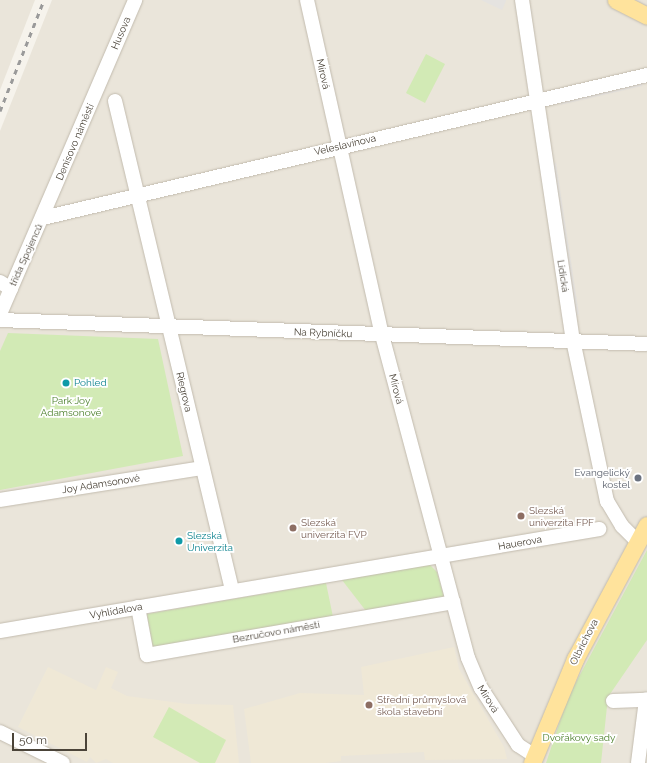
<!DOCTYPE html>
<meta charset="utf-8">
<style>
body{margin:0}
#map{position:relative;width:647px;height:763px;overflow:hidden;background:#f6f3ec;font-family:Raleway,sans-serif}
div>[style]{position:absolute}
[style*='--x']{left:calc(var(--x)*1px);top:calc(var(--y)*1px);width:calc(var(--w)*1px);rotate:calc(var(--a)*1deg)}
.residential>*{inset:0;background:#eae5da}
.education>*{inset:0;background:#efe8d6}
.green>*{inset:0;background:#d2eab5}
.parking>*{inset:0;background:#e5e3e0}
.roads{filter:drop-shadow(0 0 1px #c2bbae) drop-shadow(0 0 1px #c2bbae)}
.minor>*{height:14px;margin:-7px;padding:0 7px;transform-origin:7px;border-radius:7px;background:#fff}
.major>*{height:17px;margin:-8.5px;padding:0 8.5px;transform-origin:8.5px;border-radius:8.5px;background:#ffe39c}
.rail>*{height:3px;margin-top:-1.5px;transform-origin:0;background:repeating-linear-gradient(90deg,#9a9a9a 0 5px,transparent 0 10px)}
.dots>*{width:11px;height:11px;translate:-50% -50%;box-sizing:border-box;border:2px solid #fff;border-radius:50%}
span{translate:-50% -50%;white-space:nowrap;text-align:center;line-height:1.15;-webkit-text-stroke:3.5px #fff;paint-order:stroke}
.street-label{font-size:10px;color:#4b4439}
.culture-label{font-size:10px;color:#0d838f}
.left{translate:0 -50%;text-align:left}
.park-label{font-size:10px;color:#4a7f2a}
.worship-label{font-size:10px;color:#5b616d}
.right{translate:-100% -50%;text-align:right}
.education-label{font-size:10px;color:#785e54}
.scale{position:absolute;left:12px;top:733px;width:75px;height:18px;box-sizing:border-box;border:2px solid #4b4439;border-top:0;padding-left:5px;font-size:12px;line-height:14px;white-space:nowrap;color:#4b4439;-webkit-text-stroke:3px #fff;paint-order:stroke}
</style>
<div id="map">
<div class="residential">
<div style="clip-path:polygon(0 0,35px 0,0 90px)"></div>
<div style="clip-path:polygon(52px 0,647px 0,647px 763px,0 763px,0 131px)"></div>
</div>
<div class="education">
<div style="clip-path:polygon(454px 647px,459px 669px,504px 747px,507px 759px,425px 760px,424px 752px,341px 756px,341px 761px,325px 763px,251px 763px,244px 709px,300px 693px,364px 695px,361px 667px)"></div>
<div style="clip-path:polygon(48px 667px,96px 690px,106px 667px,118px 672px,111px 688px,127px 696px,188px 704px,233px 705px,239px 763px,113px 763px,106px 759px,96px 763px,90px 757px,87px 762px,18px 727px)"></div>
</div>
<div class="green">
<div style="clip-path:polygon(426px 54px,445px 64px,425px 103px,406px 93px)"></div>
<div style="clip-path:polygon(8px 333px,158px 339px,183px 456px,0 490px,0 351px)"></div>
<div style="clip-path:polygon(647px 550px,647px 640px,608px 697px,601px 763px,546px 763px,568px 697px)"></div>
<div style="clip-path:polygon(429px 564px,437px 572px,444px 597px,366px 611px,342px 580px)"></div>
<div style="clip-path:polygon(326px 583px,333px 617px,153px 649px,147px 614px)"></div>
<div style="clip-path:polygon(169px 707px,226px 740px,215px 763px,200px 763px,153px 737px)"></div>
</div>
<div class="parking">
<div style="clip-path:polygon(481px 0,506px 0,506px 1px,502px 10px)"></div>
<div style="clip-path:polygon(646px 78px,642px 86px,560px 105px,566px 97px)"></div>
<div style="clip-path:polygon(556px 163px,579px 314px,572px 319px,549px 168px)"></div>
</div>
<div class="roads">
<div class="minor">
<div style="--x:307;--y:0;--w:343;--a:77.4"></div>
<div style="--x:382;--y:335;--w:334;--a:75.1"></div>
<div style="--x:468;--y:658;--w:33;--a:67"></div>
<div style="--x:481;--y:688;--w:68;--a:57"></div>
<div style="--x:518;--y:745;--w:20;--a:33"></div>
<div style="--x:522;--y:0;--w:344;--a:81.5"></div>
<div style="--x:573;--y:340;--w:165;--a:78.1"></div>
<div style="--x:607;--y:501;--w:29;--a:59"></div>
<div style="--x:622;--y:526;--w:21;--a:45"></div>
<div style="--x:115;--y:101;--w:503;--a:76.54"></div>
<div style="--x:43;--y:218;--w:621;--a:-13.32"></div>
<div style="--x:0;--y:282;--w:13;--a:32"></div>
<div style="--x:0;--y:314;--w:342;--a:-66.7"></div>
<div style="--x:0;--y:320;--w:647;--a:2.12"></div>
<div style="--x:0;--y:500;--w:205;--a:-9"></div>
<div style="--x:138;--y:607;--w:49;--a:79.4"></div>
<div style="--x:147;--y:655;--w:311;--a:-9.8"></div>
<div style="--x:0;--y:631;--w:608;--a:-9.66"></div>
<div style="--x:613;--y:701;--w:34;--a:-2"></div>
<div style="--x:0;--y:732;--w:70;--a:26.2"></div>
<div style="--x:638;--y:763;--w:64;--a:-82.8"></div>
</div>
<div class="major">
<div style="--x:616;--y:0;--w:35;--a:27"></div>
<div style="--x:532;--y:763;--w:113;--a:-67.5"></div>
<div style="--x:575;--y:659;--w:152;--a:-61.8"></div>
</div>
</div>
<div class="rail">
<div style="--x:0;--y:111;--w:119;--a:-68.4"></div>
</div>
<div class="dots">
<div style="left:66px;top:383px;background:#0f9aa8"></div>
<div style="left:638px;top:478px;background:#6b7280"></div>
<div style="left:521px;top:516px;background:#8d6e63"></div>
<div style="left:293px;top:528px;background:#8d6e63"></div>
<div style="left:179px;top:541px;background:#0f9aa8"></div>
<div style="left:369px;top:705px;background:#8d6e63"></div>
</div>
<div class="street-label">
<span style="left:121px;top:33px;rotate:-67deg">Husova</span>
<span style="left:323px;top:74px;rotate:77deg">Mírová</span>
<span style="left:75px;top:142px;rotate:-67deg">Denisovo náměstí</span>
<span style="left:345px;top:145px;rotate:-13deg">Veleslavínova</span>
<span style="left:26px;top:255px;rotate:-66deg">třída Spojenců</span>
<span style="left:563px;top:276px;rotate:81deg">Lidická</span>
<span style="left:323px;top:333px;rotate:2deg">Na Rybníčku</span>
<span style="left:396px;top:389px;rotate:75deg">Mírová</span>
<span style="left:184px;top:392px;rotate:77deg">Riegrova</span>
<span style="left:101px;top:484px;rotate:-9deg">Joy Adamsonové</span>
<span style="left:520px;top:543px;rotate:-10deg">Hauerova</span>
<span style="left:116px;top:611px;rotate:-10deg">Vyhlídalova</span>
<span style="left:276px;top:632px;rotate:-10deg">Bezručovo náměstí</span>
<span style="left:584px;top:642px;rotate:-63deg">Olbrichova</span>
<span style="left:488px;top:699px;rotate:58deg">Mírová</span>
</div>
<div class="culture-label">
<span class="left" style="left:74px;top:383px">Pohled</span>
<span class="left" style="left:187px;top:541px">Slezská<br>Univerzita</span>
</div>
<div class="park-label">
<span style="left:71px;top:406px">Park Joy<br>Adamsonové</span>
<span style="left:579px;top:738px">Dvořákovy sady</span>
</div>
<div class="worship-label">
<span class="right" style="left:630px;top:478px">Evangelický<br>kostel</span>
</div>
<div class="education-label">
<span class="left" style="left:529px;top:516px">Slezská<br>univerzita FPF</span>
<span class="left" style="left:301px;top:528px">Slezská<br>univerzita FVP</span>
<span class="left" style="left:377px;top:705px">Střední průmyslová<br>škola stavební</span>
</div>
<div class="scale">50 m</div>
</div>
